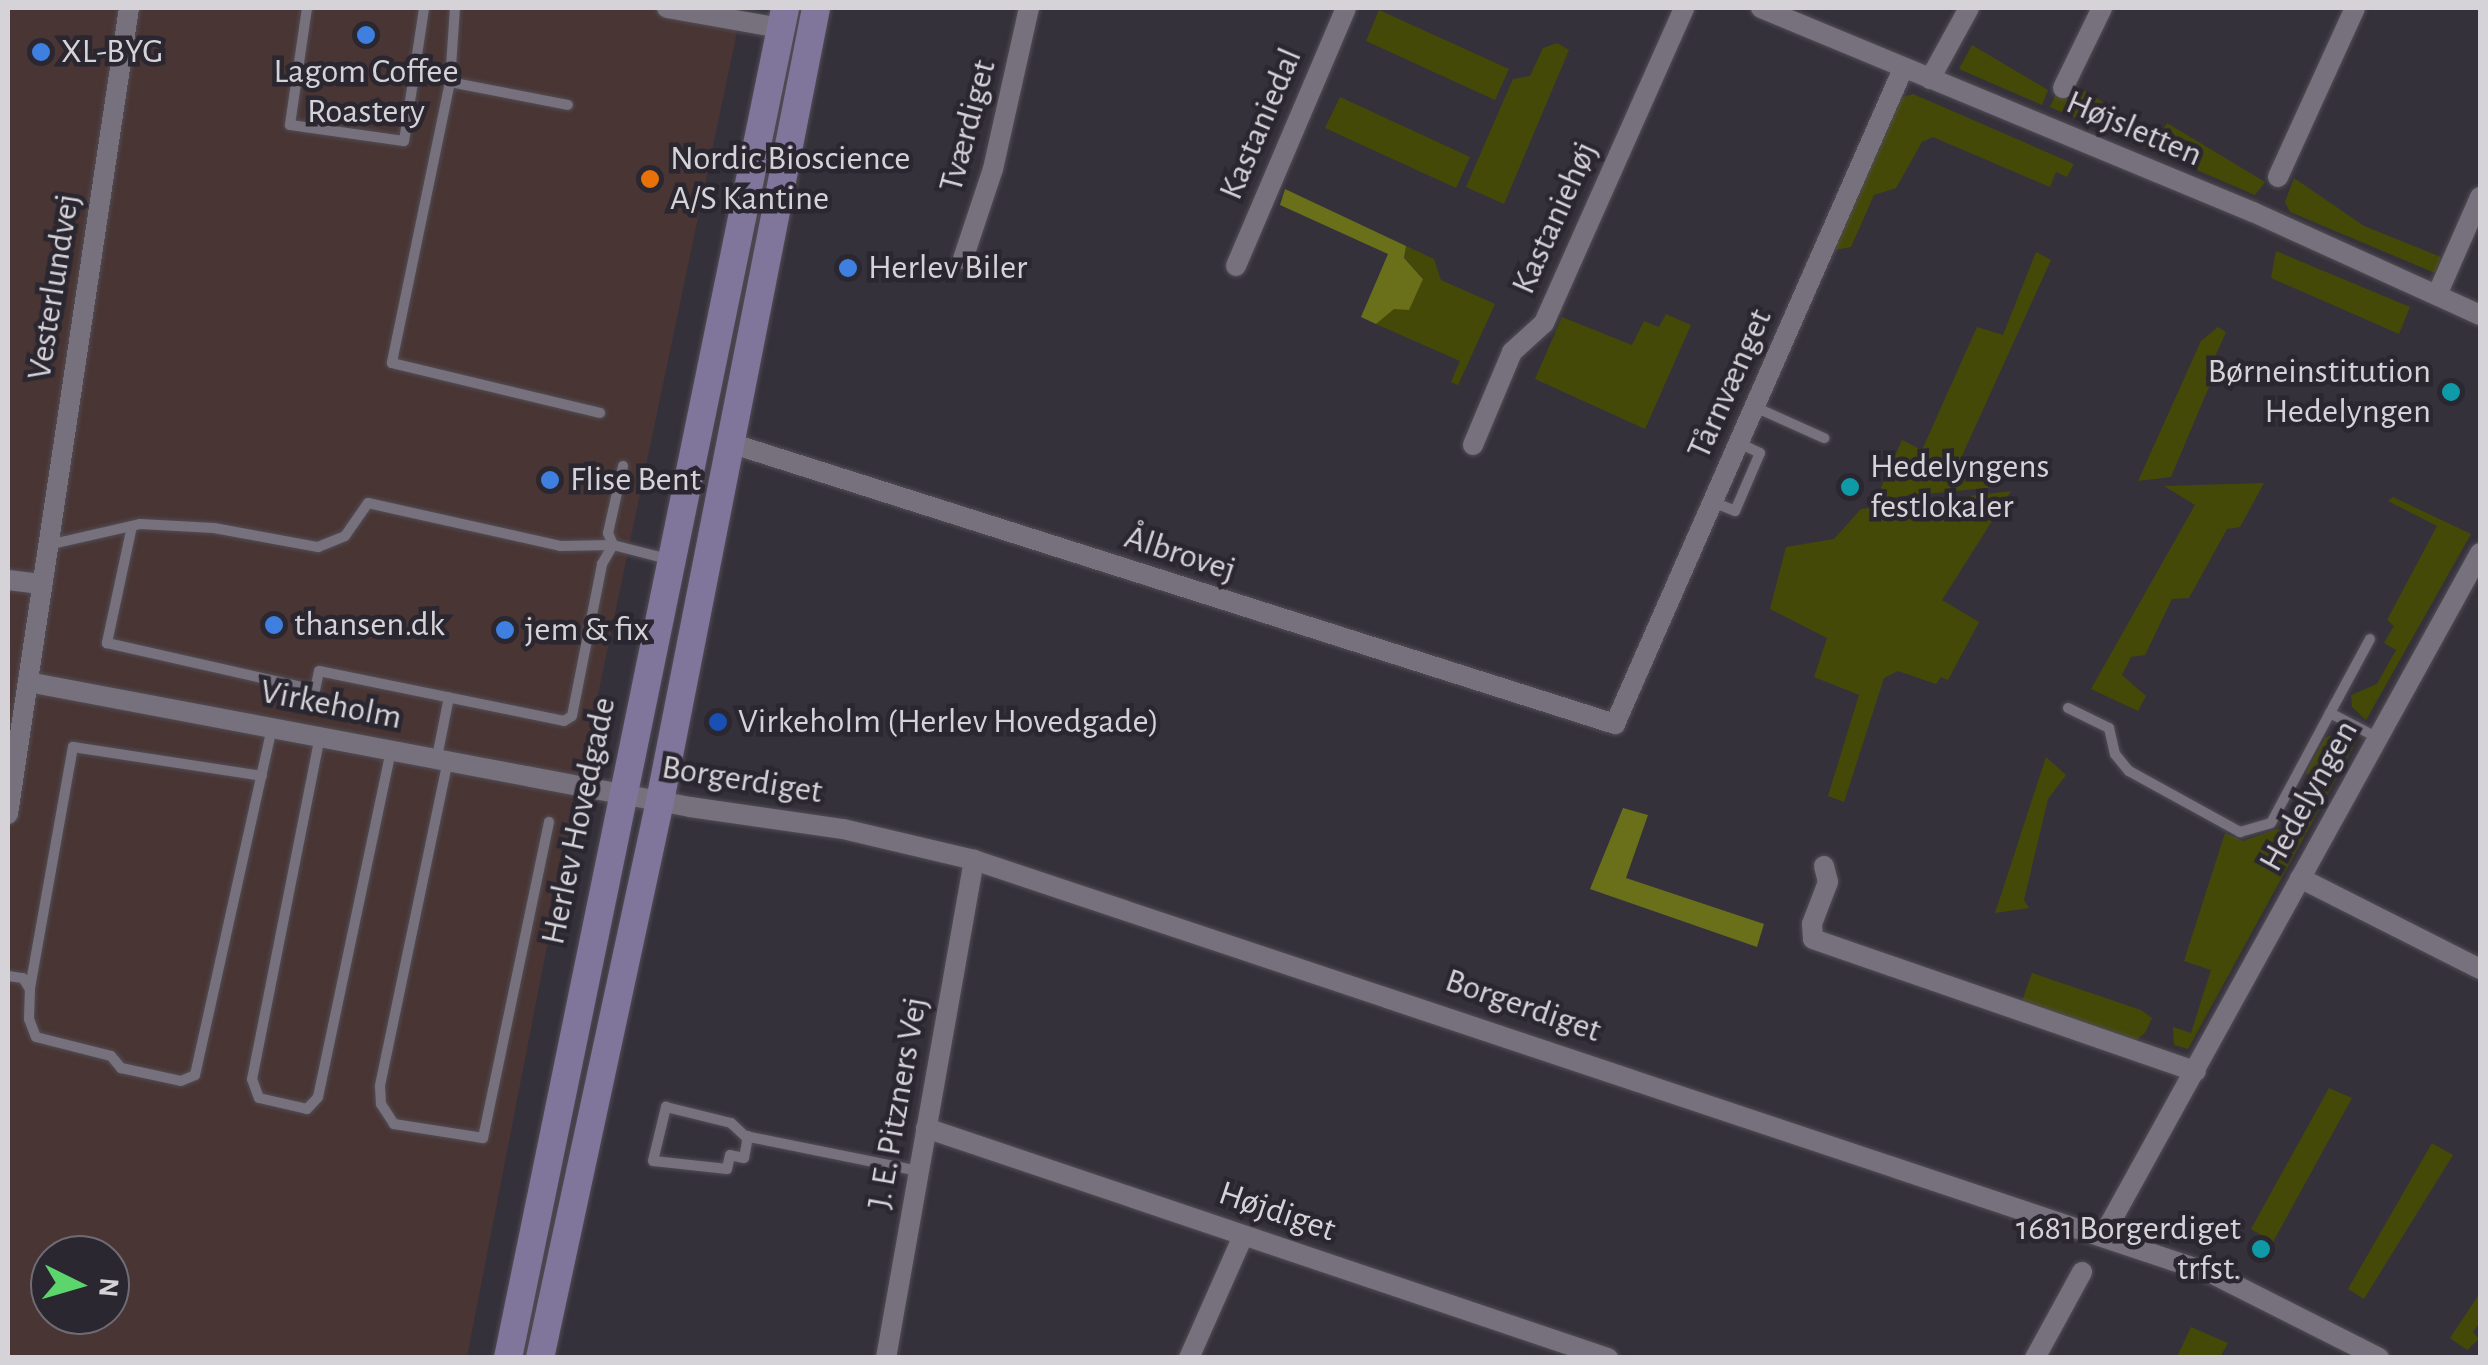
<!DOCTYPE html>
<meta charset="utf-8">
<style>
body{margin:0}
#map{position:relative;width:2488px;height:1365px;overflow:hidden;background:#35313b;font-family:"Alegreya Sans",sans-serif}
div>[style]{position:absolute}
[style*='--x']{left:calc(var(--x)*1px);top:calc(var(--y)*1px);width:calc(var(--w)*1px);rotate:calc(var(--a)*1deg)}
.industrial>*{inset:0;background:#493533}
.green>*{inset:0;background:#454907}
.forest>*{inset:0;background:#697019}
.roads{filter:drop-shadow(0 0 2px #514d55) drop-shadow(0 0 2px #514d55)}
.service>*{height:10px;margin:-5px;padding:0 5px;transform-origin:5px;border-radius:5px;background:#77717d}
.minor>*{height:20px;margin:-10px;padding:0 10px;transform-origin:10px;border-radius:10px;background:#77717d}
.secondary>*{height:28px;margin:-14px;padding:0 14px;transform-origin:14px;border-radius:14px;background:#80759b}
.dots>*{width:28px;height:28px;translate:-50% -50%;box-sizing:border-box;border:5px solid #2b2731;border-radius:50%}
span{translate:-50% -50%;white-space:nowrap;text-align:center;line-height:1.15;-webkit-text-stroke:9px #2b2731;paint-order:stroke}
.poi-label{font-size:35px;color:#d5d2d8}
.left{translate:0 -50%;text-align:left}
.right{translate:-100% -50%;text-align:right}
.street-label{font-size:35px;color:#d5d2d8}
.frame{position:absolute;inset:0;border:10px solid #d5d2d8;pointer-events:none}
.north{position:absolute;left:30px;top:1235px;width:100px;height:100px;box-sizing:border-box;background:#2b2731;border:2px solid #6f6b74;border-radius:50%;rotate:95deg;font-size:28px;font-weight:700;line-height:40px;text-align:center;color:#d5d2d8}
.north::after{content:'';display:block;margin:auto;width:35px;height:45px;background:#5cd56d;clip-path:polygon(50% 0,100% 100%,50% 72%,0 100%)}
</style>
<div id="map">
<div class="industrial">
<div style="clip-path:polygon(evenodd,8px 8px,742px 8px,571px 823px,467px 1357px,8px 1358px,8px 8px,50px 1255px,110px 1255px,110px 1315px,50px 1315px,50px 1255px)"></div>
</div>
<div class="green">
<div style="clip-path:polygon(1379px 10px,1509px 69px,1495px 100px,1366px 41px)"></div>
<div style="clip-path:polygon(1557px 43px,1569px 50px,1504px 204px,1466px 187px,1513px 79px,1530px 76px,1543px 48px)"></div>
<div style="clip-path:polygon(1972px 45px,2048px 90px,2042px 105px,1959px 69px)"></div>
<div style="clip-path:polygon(2077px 86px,2159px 137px,2167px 123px,2265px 182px,2255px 195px,2050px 107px,2056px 93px,2070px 100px)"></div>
<div style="clip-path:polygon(1913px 94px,2074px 164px,2067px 177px,2056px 172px,2050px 187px,1933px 137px,1922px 142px,1896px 188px,1874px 195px,1851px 247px,1830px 251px,1898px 99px)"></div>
<div style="clip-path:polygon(1340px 97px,1470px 157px,1456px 188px,1325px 128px)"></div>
<div style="clip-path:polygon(2294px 178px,2364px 226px,2441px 257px,2435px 273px,2290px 212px,2285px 202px)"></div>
<div style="clip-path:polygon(1406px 246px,1434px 259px,1441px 280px,1495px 304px,1458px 385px,1451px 382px,1460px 361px,1376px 324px,1423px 278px,1404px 258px)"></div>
<div style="clip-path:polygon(2276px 251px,2410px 307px,2399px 334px,2271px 278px)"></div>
<div style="clip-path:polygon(2036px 252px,2051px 260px,1956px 469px,1995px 487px,1886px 498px,1879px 492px,1902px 440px,1922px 450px,1977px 327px,2003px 335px)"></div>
<div style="clip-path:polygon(1666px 314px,1691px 325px,1645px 429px,1535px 379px,1562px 317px,1632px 345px,1644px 321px,1659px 327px)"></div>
<div style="clip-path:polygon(2218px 327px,2226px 332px,2205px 379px,2211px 382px,2171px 477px,2138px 481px,2201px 341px)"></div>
<div style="clip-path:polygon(2264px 483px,2240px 527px,2227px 529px,2189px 598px,2172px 599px,2145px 655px,2131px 657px,2122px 675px,2146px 696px,2138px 711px,2091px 689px,2195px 505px,2164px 486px)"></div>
<div style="clip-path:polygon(2011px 491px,1942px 600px,1979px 622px,1948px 680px,1941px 677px,1936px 684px,1898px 671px,1884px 678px,1844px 802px,1828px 796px,1859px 695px,1814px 677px,1827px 638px,1770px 609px,1786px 547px,1834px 539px,1861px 509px)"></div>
<div style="clip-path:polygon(2393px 497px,2471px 534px,2366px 720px,2352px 707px,2351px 695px,2377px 684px,2396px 650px,2384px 643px,2394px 626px,2387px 620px,2437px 526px,2388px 501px)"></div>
<div style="clip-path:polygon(2341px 731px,2357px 740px,2188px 1049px,2174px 1045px,2173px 1027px,2191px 1033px,2211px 970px,2184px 961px,2225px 833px,2243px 841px,2277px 829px,2295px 838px,2324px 784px,2306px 773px,2325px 738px)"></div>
<div style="clip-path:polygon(2046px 757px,2066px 775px,2048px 799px,2024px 900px,2029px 908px,1995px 913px)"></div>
<div style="clip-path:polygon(2032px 973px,2141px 1010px,2152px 1018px,2145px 1033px,2136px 1040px,2022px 1001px)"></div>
<div style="clip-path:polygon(2329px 1088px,2352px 1098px,2273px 1242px,2251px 1229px)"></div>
<div style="clip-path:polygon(2432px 1143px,2453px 1155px,2364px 1299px,2348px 1289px)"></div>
<div style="clip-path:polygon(2480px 1293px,2480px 1322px,2473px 1332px,2479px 1339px,2467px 1350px,2450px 1338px)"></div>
<div style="clip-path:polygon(2191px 1327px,2228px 1343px,2220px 1357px,2177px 1357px)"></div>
</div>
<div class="forest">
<div style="clip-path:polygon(1285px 189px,1406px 246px,1404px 258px,1423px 279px,1409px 310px,1394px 309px,1376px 324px,1361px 317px,1388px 254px,1280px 205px)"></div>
<div style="clip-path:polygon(1623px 808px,1648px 815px,1626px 878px,1764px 924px,1757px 947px,1590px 889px)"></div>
</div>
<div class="roads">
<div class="service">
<div style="--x:307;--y:8;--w:118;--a:98.3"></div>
<div style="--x:290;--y:125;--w:115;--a:8"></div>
<div style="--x:404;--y:141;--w:134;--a:-81.4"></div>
<div style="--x:455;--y:8;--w:74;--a:93.9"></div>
<div style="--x:450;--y:82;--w:287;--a:101.7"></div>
<div style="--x:392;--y:363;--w:214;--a:13.5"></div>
<div style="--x:450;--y:82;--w:120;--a:11"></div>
<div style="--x:1755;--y:407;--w:76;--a:24.2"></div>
<div style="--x:623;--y:466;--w:69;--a:102.6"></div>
<div style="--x:608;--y:533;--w:13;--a:67"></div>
<div style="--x:613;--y:545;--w:57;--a:14.3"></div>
<div style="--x:1713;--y:502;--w:24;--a:22"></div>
<div style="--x:1735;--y:511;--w:63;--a:-66.7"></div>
<div style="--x:1760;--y:453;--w:23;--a:-155"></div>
<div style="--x:132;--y:526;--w:120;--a:102.1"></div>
<div style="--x:107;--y:643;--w:213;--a:12.7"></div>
<div style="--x:315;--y:690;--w:19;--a:-78"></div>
<div style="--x:319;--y:671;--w:250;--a:11.5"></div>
<div style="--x:564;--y:721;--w:9;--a:-32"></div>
<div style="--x:572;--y:716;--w:155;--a:-78.8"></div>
<div style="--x:602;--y:564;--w:22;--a:-60"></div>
<div style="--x:48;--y:545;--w:94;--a:-12.9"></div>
<div style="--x:140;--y:524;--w:74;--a:3.1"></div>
<div style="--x:214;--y:528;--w:106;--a:10.4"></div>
<div style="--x:318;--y:547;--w:29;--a:-22"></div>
<div style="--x:345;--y:536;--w:40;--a:-55.1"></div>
<div style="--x:368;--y:503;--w:197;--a:12.6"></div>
<div style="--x:560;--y:546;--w:53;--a:-1.1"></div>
<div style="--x:2068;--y:708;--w:46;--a:26"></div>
<div style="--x:2109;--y:728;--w:27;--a:77"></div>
<div style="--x:2115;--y:754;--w:22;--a:51"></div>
<div style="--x:2129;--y:771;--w:127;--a:28.8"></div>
<div style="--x:2240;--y:832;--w:32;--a:-16"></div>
<div style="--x:2271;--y:823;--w:125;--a:-61.8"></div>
<div style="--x:2330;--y:713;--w:54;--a:27.5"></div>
<div style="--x:2330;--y:713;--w:84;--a:-61.6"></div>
<div style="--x:320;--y:736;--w:350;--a:101.2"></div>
<div style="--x:252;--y:1079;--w:20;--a:70"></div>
<div style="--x:259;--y:1098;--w:49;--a:12.9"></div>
<div style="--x:307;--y:1109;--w:16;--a:-47"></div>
<div style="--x:318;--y:1097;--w:355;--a:-78.1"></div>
<div style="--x:437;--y:757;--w:61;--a:-78.7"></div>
<div style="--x:448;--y:760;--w:333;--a:101.8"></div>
<div style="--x:380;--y:1086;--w:18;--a:87"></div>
<div style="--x:381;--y:1104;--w:24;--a:57"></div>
<div style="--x:394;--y:1124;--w:90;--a:8.9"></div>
<div style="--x:483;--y:1138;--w:323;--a:-78.2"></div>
<div style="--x:8;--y:976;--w:15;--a:8"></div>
<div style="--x:23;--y:978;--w:13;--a:58"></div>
<div style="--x:30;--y:989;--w:30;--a:92"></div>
<div style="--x:29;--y:1019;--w:19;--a:69"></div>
<div style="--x:36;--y:1037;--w:77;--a:14.2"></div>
<div style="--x:111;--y:1056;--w:16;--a:50"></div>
<div style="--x:121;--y:1068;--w:61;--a:12.2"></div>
<div style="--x:181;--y:1081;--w:15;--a:-23"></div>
<div style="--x:195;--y:1075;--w:355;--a:-77.5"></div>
<div style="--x:30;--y:988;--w:245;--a:-79.9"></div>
<div style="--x:73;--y:747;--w:191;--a:8.7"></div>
<div style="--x:748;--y:1136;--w:22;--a:100"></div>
<div style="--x:744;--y:1158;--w:14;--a:-168"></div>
<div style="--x:730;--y:1155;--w:14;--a:102"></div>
<div style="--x:727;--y:1169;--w:74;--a:-173.8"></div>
<div style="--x:653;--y:1161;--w:56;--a:-76.5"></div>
<div style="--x:666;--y:1107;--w:67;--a:13.8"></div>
<div style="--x:731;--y:1123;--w:19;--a:43"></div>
<div style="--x:745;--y:1136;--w:177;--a:11.4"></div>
</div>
<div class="minor">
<div style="--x:667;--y:8;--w:116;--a:10"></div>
<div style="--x:1761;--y:8;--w:533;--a:22.52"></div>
<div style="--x:2253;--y:212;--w:249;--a:24.4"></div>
<div style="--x:1930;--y:79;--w:81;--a:-61.2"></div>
<div style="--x:2063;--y:88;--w:89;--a:-64"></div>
<div style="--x:2278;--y:177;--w:186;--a:-65.5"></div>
<div style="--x:963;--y:259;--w:95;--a:-71.6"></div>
<div style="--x:993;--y:169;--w:165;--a:-77.4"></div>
<div style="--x:1236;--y:266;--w:280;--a:-66.9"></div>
<div style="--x:2437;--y:295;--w:107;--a:-66.3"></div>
<div style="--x:727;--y:442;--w:932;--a:17.62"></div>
<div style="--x:1615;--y:724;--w:716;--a:-66.27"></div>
<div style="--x:1473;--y:445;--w:101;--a:-67.2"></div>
<div style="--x:1512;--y:352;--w:43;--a:-42.2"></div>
<div style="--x:1544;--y:323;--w:345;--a:-66"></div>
<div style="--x:8;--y:580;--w:33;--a:7"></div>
<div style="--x:28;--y:682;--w:674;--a:10.69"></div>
<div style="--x:690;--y:807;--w:155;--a:8.2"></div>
<div style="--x:843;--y:829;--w:135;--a:13.3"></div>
<div style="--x:974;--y:860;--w:1306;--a:18.48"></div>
<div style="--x:2213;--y:1274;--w:186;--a:26.8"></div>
<div style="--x:8;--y:814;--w:815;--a:-81.46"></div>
<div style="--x:1824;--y:866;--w:16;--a:76"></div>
<div style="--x:1828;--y:882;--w:45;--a:110.9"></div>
<div style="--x:1812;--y:924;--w:15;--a:86"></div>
<div style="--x:1813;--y:939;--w:405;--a:19.1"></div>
<div style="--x:2300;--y:878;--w:202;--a:26.8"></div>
<div style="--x:926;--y:1128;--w:720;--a:18.64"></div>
<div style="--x:2103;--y:1236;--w:780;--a:-61.1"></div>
<div style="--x:886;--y:1358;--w:506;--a:-79.98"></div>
<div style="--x:1189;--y:1358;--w:133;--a:-66.1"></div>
<div style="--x:2035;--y:1358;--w:98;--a:-61.3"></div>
</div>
<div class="secondary">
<div style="--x:508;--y:1358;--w:1378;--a:-78.4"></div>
<div style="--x:540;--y:1358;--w:570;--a:-77.84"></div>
<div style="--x:660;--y:801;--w:808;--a:-78.87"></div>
</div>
</div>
<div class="dots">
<div style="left:366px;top:35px;background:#3f7fe0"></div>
<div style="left:41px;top:52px;background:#3f7fe0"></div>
<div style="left:650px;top:179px;background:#e8710a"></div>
<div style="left:848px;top:268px;background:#3f7fe0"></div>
<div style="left:2451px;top:392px;background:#0f9aa8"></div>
<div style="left:550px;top:480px;background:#3f7fe0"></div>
<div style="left:1850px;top:487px;background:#0f9aa8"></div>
<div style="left:274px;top:625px;background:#3f7fe0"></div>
<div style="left:505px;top:630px;background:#3f7fe0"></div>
<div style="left:718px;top:722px;background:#1a4fb4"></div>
<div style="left:2261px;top:1249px;background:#0f9aa8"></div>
</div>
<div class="poi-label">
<span class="left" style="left:61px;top:52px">XL-BYG</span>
<span style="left:366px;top:92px">Lagom Coffee<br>Roastery</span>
<span class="left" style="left:670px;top:179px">Nordic Bioscience<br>A/S Kantine</span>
<span class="left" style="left:868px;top:268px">Herlev Biler</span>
<span class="right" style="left:2431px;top:392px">Børneinstitution<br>Hedelyngen</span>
<span class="left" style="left:1870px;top:487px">Hedelyngens<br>festlokaler</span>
<span class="left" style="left:570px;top:480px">Flise Bent</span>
<span class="left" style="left:294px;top:625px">thansen.dk</span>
<span class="left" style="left:525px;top:630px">jem &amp; fix</span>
<span class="left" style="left:738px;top:722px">Virkeholm (Herlev Hovedgade)</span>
<span class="right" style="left:2241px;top:1249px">1681 Borgerdiget<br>trfst.</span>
</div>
<div class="street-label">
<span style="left:1261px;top:124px;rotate:-67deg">Kastaniedal</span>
<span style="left:968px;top:126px;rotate:-75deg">Tværdiget</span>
<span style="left:2134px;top:129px;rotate:23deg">Højsletten</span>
<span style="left:1555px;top:218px;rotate:-66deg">Kastaniehøj</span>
<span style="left:54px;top:287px;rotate:-81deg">Vesterlundvej</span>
<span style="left:1730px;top:384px;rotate:-66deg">Tårnvænget</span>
<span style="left:1180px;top:554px;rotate:18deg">Ålbrovej</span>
<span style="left:331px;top:705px;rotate:11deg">Virkeholm</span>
<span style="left:742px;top:780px;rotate:9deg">Borgerdiget</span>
<span style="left:2309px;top:796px;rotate:-61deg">Hedelyngen</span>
<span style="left:579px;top:821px;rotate:-78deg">Herlev Hovedgade</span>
<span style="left:1523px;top:1006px;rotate:19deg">Borgerdiget</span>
<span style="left:898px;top:1103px;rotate:-80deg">J. E. Pitzners Vej</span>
<span style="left:1277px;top:1212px;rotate:19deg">Højdiget</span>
</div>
<div class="frame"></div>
<div class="north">N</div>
</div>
